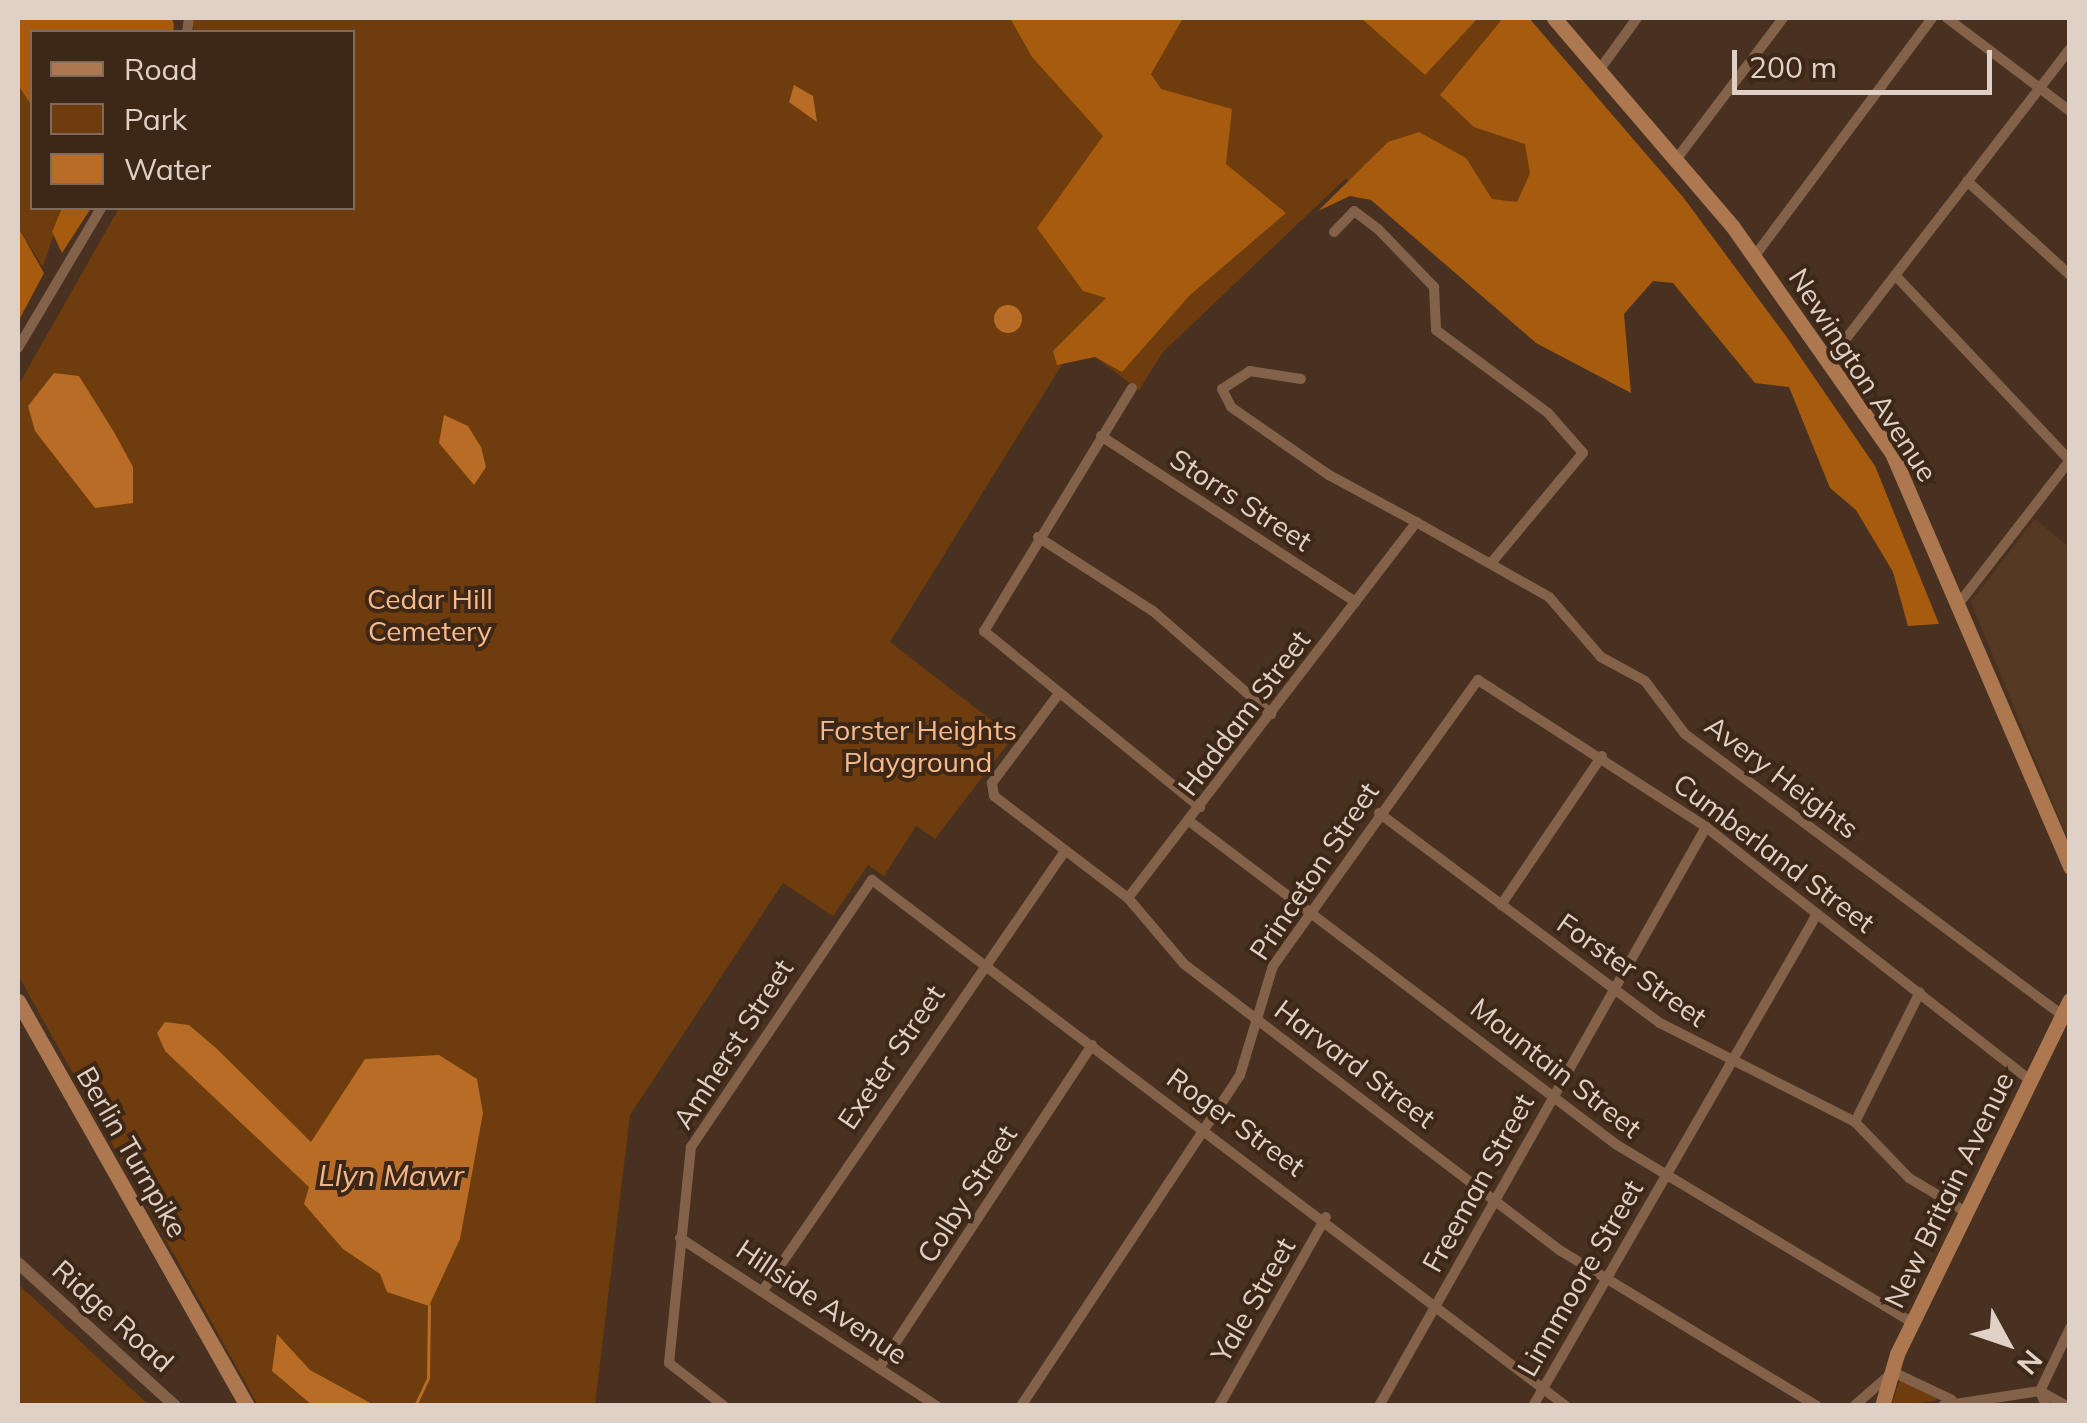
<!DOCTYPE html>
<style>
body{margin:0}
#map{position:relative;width:2087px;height:1423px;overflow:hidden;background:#483120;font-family:Mulish,sans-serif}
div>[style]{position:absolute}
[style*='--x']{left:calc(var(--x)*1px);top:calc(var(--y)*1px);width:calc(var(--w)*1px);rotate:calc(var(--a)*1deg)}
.built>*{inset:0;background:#553923}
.green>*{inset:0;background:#6e3c0d}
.forest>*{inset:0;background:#a75b0e}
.water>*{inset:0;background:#b96c26}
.round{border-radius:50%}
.stream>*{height:2.5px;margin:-1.25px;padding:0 1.25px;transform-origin:1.25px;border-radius:1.25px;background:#b96c26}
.minor>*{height:10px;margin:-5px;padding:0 5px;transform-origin:5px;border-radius:5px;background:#836249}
.tertiary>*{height:12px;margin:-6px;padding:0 6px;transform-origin:6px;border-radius:6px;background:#836249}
.secondary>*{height:15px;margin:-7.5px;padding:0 7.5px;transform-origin:7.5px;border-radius:7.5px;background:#ad7850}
span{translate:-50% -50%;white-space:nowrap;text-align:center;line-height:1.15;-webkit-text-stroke:8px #3d2717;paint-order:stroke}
.street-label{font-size:28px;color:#e0d1c7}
.park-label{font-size:28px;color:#f8ba8b}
.water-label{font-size:30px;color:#f4b688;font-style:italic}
.frame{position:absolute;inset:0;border:20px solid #e0d1c7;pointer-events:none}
.legend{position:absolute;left:30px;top:30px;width:325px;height:180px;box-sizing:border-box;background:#3d2717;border:2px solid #7e6b5d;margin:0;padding:12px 18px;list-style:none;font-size:30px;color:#e0d1c7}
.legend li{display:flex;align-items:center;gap:20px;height:50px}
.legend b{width:50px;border:2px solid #7e6b5d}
.north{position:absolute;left:1957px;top:1293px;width:100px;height:100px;-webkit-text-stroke:8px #3d2717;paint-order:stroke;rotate:130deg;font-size:28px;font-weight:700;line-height:40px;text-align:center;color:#e0d1c7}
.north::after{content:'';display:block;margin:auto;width:35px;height:45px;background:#e0d1c7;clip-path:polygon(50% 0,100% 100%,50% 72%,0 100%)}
.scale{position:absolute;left:1732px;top:50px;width:260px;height:45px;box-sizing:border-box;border:5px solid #e0d1c7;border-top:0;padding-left:12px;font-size:30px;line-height:35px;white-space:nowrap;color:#e0d1c7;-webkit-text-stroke:8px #3d2717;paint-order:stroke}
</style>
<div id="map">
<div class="built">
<div style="clip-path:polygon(2035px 519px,2069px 547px,2069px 842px,1971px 602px)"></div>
</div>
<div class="green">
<div style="clip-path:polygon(192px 18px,1525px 18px,1622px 126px,1477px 289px,1346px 178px,1163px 352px,1139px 390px,1076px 342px,890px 642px,1013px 737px,935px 839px,916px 826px,884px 876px,868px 865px,833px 916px,783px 883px,630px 1115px,595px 1405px,258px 1405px,18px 975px,18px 386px,119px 208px,352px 208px,352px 32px,194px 32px)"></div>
<div style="clip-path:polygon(18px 85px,32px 106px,32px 208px,62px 208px,43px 267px,18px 227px)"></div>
<div style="clip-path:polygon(18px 1284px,149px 1405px,18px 1405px)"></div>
<div style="clip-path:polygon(1900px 1380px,1936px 1398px,1935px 1401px,1891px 1406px)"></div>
</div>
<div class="forest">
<div style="clip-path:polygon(18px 18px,172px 18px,174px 25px,173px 32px,32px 32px,32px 106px,18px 85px)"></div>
<div style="clip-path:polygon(1010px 18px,1183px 18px,1151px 74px,1161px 89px,1232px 109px,1226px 164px,1286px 213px,1189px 296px,1122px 372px,1095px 357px,1057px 365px,1053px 351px,1106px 298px,1083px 291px,1037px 228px,1103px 136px,1032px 57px)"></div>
<div style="clip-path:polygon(1361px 18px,1478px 18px,1425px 75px)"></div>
<div style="clip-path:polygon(1503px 18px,1529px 18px,1683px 197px,1786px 336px,1875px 466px,1939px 624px,1908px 626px,1893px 572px,1856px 510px,1830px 488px,1789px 387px,1755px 383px,1673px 283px,1653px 281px,1624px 314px,1631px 393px,1536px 343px,1371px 200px,1350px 196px,1318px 211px,1388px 142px,1419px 132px,1466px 158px,1492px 199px,1517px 202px,1530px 173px,1525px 144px,1474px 127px,1440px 95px)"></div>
<div style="clip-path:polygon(62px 208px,91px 208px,62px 253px,52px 232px)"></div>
<div style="clip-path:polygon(18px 227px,44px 273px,18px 322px)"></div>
</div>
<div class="water">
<div style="clip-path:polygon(794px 85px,813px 96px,817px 122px,789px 102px)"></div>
<div class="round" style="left:994px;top:305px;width:28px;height:28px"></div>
<div style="clip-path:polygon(54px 373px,79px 376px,114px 432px,133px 467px,133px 503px,95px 508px,35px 431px,28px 406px)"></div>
<div style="clip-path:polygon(444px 415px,468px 426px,481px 447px,486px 467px,474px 485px,439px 443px)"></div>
<div style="clip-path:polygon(165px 1022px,189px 1025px,216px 1048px,311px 1142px,365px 1059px,439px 1055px,477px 1079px,483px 1113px,460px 1239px,429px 1306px,387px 1292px,380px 1274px,343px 1249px,304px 1204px,309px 1187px,165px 1051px,157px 1033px)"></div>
<div style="clip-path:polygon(277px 1334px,310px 1370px,374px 1405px,312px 1405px,272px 1371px)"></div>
</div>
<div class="stream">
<div style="--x:415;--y:1406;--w:31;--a:-65"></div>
<div style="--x:428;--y:1378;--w:72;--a:-89.2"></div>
</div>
<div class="minor">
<div style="--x:1947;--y:18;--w:154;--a:37.1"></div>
<div style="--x:187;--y:32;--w:14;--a:-82"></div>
<div style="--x:1600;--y:69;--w:63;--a:-54"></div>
<div style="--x:1678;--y:157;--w:174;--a:-52.9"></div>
<div style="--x:1967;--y:181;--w:139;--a:42.4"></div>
<div style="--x:1334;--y:232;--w:29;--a:-46"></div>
<div style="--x:1354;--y:211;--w:30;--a:37"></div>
<div style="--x:1378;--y:229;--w:81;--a:46"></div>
<div style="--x:1434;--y:287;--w:43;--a:87.3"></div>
<div style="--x:1436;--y:330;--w:139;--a:36.5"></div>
<div style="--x:1548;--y:413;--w:53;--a:48.8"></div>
<div style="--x:1583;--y:453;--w:142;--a:129.9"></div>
<div style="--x:1754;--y:257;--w:298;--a:-53.3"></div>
<div style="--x:1895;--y:275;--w:255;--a:46.7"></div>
<div style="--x:18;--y:348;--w:163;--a:-59.3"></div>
<div style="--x:1828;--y:362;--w:396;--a:-52.3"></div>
<div style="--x:1301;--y:379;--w:52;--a:-171.1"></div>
<div style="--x:1250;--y:371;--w:33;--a:147"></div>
<div style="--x:1222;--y:389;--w:20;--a:63"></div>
<div style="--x:1231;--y:407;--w:119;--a:34.8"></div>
<div style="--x:1329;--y:475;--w:99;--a:28.4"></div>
<div style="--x:1132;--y:388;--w:285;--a:121.3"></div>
<div style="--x:984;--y:631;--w:279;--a:39.2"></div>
<div style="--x:1101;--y:436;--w:304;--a:33.1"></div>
<div style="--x:1038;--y:537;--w:137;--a:32.8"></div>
<div style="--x:1153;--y:611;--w:157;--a:41.1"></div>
<div style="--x:1960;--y:602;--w:180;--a:-52.2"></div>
<div style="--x:1057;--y:696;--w:109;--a:126.8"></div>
<div style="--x:992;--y:783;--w:13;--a:81"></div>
<div style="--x:994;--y:796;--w:168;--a:37.3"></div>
<div style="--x:1128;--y:898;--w:87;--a:49.7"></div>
<div style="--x:1184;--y:964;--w:474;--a:37.3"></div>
<div style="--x:1561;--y:1251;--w:299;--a:31.2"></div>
<div style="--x:1379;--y:813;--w:351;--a:36.8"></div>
<div style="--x:1660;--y:1023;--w:219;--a:26.9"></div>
<div style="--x:1855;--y:1122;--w:78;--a:46"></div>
<div style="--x:1909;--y:1178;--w:66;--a:30.8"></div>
<div style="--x:1189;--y:821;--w:537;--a:37.13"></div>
<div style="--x:1617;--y:1145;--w:344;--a:31"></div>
<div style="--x:1128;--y:898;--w:474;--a:-52.5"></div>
<div style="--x:1416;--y:522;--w:153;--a:29.4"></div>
<div style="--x:1549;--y:597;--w:79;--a:49.1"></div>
<div style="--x:1601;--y:657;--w:50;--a:28.6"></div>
<div style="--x:1645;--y:681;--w:66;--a:53"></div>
<div style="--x:1685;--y:734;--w:470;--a:36.7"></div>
<div style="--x:1501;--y:905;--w:180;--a:-55.9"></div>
<div style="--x:1855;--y:1122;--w:145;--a:-63.4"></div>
<div style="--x:680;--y:1238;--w:307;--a:33.2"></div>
<div style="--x:762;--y:1292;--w:535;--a:-55.51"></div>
<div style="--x:879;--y:1368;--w:387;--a:-56.6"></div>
<div style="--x:724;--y:1406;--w:70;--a:-142"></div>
<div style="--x:669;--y:1363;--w:217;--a:-84.2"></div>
<div style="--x:691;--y:1147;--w:323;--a:-55.9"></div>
<div style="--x:872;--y:880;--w:871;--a:37.16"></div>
<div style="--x:1021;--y:1406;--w:397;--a:-56.5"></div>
<div style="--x:1240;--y:1075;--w:114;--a:-73.2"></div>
<div style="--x:1273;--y:966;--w:352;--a:-54.4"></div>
<div style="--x:1478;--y:680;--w:271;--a:32.8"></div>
<div style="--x:1706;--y:827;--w:411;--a:38"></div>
<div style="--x:1219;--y:1406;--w:217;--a:-60.5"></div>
<div style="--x:1379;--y:1406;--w:665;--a:-60.54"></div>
<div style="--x:1533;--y:1406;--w:568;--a:-60"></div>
<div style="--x:1854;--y:1406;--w:52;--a:-41.1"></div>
<div style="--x:1893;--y:1372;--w:65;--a:25.4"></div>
<div style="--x:1942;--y:1406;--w:99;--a:-8.7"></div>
<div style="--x:2040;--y:1391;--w:31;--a:29"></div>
<div style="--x:2046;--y:1406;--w:16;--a:-112"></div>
<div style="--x:2040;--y:1391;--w:70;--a:-64.5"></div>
</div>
<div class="tertiary">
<div style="--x:18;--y:1263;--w:212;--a:42.3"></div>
</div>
<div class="secondary">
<div style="--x:1554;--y:18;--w:275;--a:49.4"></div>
<div style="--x:1733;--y:227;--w:276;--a:54.9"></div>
<div style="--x:1892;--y:453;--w:451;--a:66.7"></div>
<div style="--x:18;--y:1001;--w:465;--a:60.5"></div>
<div style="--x:1882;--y:1406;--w:54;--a:-73.9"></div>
<div style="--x:1897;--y:1354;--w:394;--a:-64"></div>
</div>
<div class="street-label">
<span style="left:1863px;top:375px;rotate:57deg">Newington Avenue</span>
<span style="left:1241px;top:500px;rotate:33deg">Storrs Street</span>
<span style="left:1244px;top:713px;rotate:-53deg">Haddam Street</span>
<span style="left:1782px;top:777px;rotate:37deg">Avery Heights</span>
<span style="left:1774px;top:853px;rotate:37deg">Cumberland Street</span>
<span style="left:1314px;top:871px;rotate:-56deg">Princeton Street</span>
<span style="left:1632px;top:970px;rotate:35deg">Forster Street</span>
<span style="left:733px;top:1044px;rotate:-57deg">Amherst Street</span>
<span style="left:891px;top:1057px;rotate:-56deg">Exeter Street</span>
<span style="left:1355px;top:1064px;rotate:37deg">Harvard Street</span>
<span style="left:1556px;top:1068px;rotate:38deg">Mountain Street</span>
<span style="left:1236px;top:1122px;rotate:36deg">Roger Street</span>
<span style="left:132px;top:1152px;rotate:60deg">Berlin Turnpike</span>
<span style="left:1478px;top:1183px;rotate:-61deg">Freeman Street</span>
<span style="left:1949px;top:1190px;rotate:-64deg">New Britain Avenue</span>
<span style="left:967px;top:1194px;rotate:-57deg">Colby Street</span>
<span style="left:1580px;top:1278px;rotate:-60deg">Linnmoore Street</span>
<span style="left:1253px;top:1300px;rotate:-60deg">Yale Street</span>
<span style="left:822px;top:1302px;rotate:34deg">Hillside Avenue</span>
<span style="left:113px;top:1316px;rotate:42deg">Ridge Road</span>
</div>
<div class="park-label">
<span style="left:430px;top:615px">Cedar Hill<br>Cemetery</span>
<span style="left:918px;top:746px">Forster Heights<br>Playground</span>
</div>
<div class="water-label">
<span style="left:391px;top:1175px">Llyn Mawr</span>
</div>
<div class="frame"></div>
<ul class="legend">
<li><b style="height:12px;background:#ad7850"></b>Road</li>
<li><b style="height:28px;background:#6e3c0d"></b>Park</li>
<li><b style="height:28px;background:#b96c26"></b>Water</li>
</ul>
<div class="north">N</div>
<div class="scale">200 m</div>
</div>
